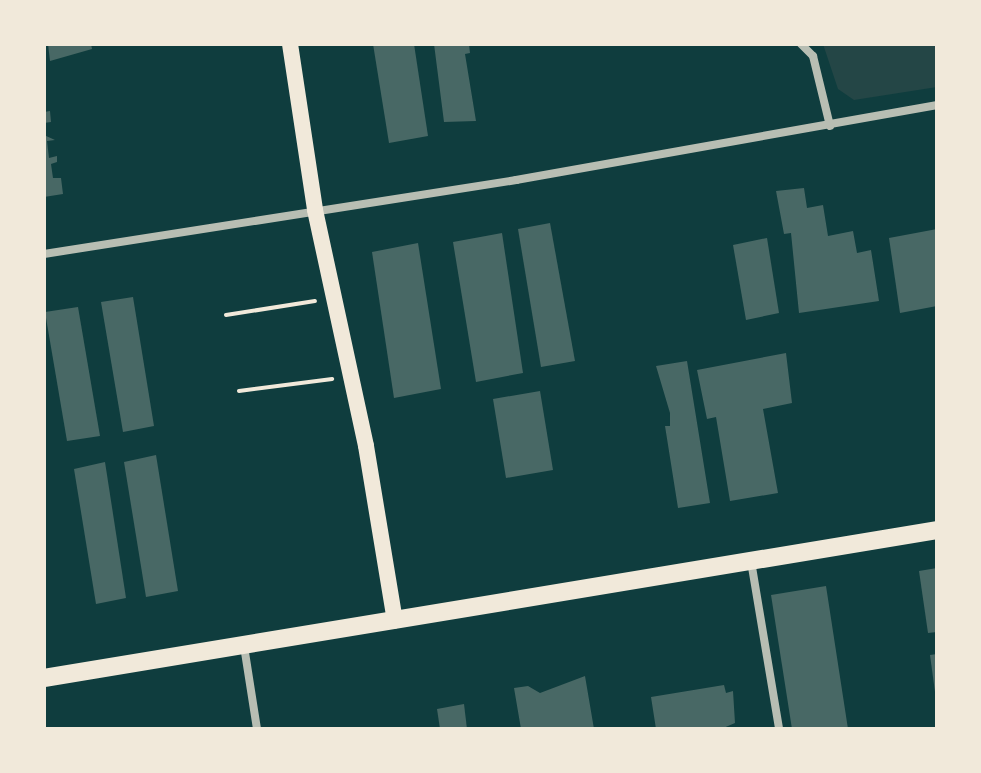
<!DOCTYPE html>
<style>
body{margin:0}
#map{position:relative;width:981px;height:773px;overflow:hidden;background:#0f3d3e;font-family:"Open Sans",sans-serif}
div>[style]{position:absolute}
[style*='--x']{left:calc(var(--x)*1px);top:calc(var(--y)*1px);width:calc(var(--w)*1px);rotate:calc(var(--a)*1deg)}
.green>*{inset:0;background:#244646}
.building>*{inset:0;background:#486865}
.path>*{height:4px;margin:-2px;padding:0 2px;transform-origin:2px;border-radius:2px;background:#f1e9da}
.minor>*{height:8px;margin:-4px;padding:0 4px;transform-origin:4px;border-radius:4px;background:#b8beb3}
.secondary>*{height:16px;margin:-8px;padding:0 8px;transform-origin:8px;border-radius:8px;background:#f1e9da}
.primary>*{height:18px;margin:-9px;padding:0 9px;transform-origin:9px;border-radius:9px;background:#f1e9da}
span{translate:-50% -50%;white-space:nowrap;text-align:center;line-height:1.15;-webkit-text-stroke:6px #f1e9da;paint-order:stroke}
.frame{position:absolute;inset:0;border:46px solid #f1e9da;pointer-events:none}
</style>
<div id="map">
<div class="green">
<div style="clip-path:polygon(823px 44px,937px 44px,937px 87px,854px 100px,838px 89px)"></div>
</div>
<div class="building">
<div style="clip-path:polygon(48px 44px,91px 44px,92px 49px,50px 61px)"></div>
<div style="clip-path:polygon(373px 44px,414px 44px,428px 136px,389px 143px)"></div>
<div style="clip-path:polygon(434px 44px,469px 44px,470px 53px,465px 54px,476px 121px,444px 122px)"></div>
<div style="clip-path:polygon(50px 111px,51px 122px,44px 123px,44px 112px)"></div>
<div style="clip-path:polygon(44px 135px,55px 140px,47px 141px,49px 158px,57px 156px,57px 162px,51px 164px,53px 178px,61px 178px,63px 194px,44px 197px)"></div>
<div style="clip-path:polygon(804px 188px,807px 208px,823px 205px,828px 236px,853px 231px,857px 253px,871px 250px,879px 301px,799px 313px,791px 233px,784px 234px,776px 191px)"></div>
<div style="clip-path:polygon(550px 223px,575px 361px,541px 367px,518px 229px)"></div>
<div style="clip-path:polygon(937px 229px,937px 306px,900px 313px,889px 238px)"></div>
<div style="clip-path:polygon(502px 233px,523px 373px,476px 382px,453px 242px)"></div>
<div style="clip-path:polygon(767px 238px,779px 313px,746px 320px,733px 245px)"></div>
<div style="clip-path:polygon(418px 243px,441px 389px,394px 398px,372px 252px)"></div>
<div style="clip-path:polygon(133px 297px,154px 426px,123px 432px,101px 302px)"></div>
<div style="clip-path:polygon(78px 307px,100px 436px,67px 441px,45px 312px)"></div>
<div style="clip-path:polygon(786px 353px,792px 403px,763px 409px,778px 493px,730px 501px,716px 417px,707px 419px,697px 370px)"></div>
<div style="clip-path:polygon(687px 361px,710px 503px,678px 508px,665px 426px,670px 426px,670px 413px,656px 366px)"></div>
<div style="clip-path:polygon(540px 391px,553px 470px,506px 478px,493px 399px)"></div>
<div style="clip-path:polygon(156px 455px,178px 591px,146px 597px,124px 462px)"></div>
<div style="clip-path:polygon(105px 462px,126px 598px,96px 604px,74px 469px)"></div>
<div style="clip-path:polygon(937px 568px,937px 632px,928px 633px,919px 571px)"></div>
<div style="clip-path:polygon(826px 586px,848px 729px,792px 729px,771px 595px)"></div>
<div style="clip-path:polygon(937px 654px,937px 691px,935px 692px,930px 655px)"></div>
<div style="clip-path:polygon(585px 676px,594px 729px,521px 729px,514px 688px,528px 686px,540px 693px)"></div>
<div style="clip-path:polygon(724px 685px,726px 693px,733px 691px,735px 723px,721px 729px,656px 729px,651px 697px)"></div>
<div style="clip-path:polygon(464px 704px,467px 729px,440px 729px,437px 709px)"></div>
</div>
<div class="path">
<div style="--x:226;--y:315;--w:90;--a:-8.9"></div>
<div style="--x:239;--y:391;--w:94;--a:-7.4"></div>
</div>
<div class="minor">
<div style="--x:801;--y:44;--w:17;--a:45"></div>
<div style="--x:813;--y:56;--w:72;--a:76.3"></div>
<div style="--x:44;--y:254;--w:478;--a:-8.9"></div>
<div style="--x:516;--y:180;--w:428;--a:-10.1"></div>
<div style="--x:751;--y:561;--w:170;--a:80.5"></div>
<div style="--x:244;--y:646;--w:84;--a:81.1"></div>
</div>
<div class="secondary">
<div style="--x:290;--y:44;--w:168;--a:81.4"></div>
<div style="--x:315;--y:210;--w:241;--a:77.8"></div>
<div style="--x:366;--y:446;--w:177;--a:80.6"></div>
</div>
<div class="primary">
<div style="--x:44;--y:678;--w:905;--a:-9.41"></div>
</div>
<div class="frame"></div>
</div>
